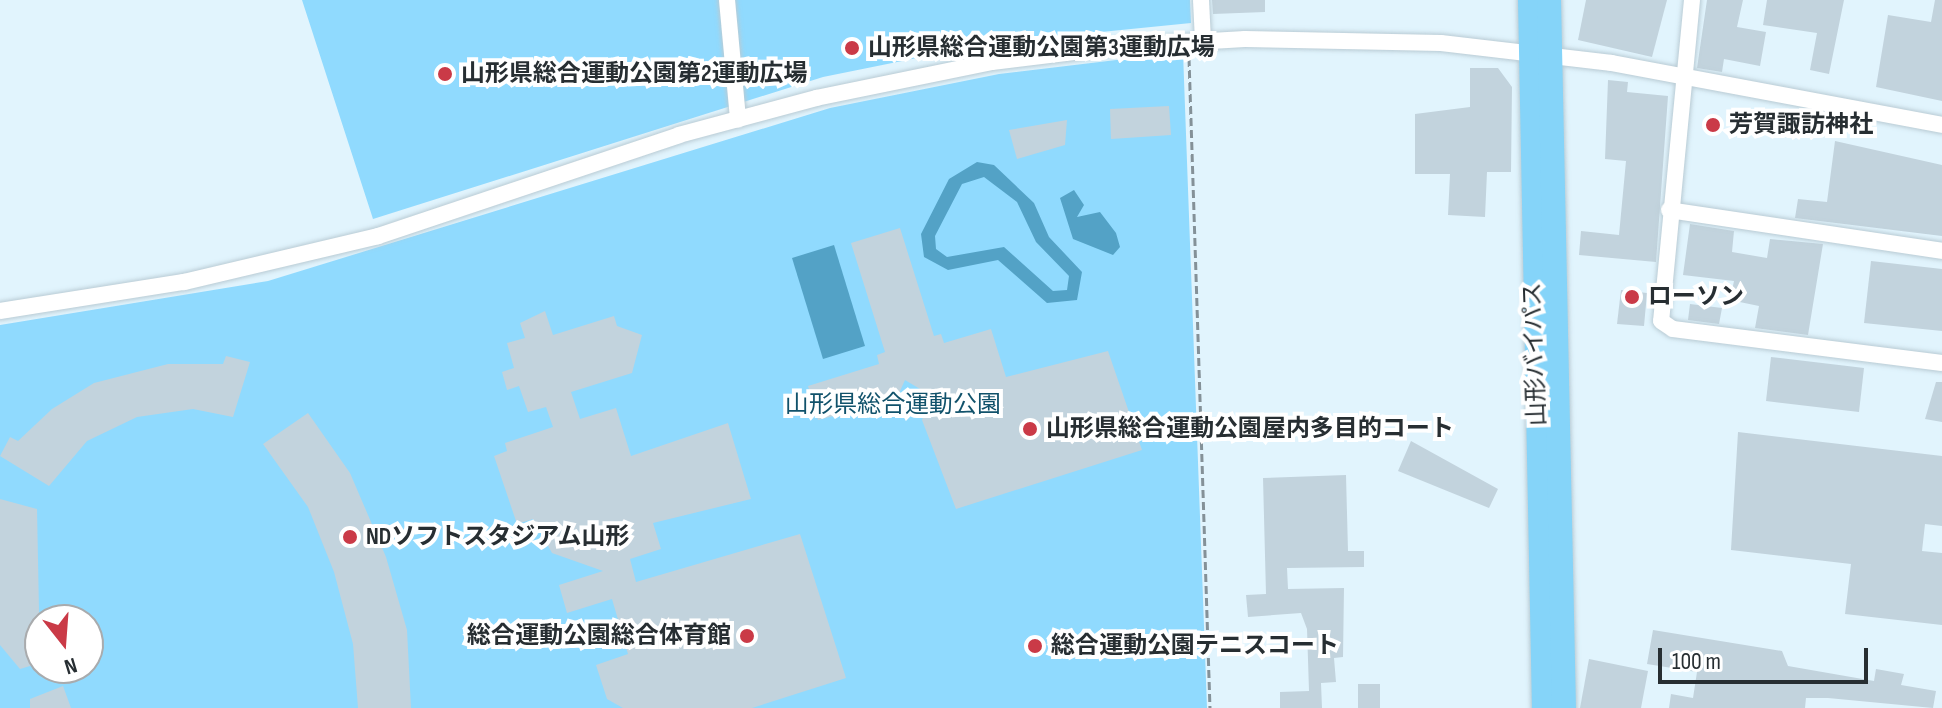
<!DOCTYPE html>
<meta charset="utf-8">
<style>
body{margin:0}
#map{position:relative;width:1942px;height:708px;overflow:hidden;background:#e1f4fd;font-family:"Sofia Sans Condensed","Noto Sans JP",sans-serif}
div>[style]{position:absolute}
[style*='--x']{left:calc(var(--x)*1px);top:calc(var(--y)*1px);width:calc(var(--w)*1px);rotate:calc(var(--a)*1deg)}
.green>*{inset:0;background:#90dafe}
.water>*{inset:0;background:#53a2c6}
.building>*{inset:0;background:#c2d3dd}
.path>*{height:3px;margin-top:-1.5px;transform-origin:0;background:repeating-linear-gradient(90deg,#849198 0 8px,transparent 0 12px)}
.roads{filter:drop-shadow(0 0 2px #b9cbd4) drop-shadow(0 0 2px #b9cbd4)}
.minor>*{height:16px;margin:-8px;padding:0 8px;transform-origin:8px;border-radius:8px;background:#fff}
.highway>*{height:24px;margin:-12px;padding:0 12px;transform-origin:12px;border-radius:12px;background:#85d4f9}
.dots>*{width:22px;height:22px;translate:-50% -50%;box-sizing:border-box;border:4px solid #fff;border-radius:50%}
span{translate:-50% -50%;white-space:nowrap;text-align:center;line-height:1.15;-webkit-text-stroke:8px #fff;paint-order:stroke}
.poi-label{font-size:24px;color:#272e32;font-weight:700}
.left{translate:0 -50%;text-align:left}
.right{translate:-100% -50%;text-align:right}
.street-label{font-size:24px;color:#272e32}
.park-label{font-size:24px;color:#11526b}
.north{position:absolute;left:24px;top:604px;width:80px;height:80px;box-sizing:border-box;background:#fff;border:2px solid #a9abad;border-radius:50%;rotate:163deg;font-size:22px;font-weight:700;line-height:32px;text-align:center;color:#272e32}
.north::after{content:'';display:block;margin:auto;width:28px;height:36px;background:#ca3a47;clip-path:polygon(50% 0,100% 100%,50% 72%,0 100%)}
.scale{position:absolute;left:1658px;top:648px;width:210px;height:36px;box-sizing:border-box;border:4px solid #272e32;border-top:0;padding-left:10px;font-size:24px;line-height:28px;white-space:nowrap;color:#272e32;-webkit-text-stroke:6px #fff;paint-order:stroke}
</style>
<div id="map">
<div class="green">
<div style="clip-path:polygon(302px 0,1190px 0,1191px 23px,991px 43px,823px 77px,373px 219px)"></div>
<div style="clip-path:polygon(evenodd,1183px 52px,1207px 708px,0 708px,0 325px,268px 281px,830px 108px,999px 74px,1183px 52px,40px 620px,88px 620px,88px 668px,40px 668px,40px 620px)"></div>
</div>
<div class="water">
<div style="clip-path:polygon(evenodd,977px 162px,994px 165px,1034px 203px,1049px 237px,1082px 272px,1077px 300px,1047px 303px,998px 260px,948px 270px,924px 257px,921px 234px,949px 179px,977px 162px,984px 177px,1017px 202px,1036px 242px,1069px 276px,1067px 290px,1053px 291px,1004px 247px,947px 257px,936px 249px,935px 236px,962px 184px,984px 177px)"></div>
<div style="clip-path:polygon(1074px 190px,1084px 205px,1077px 217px,1100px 212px,1116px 233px,1120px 247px,1113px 255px,1073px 239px,1060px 198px)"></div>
<div style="clip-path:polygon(834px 245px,865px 346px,823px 359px,792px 258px)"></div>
</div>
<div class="building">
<div style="clip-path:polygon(1212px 0,1265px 0,1265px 12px,1213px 14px)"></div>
<div style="clip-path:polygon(1586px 0,1667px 0,1652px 57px,1578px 40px)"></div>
<div style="clip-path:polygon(1707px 0,1743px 0,1737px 27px,1766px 32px,1760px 66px,1724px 59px,1722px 72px,1697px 68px)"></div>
<div style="clip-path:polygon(1767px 0,1844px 0,1829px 74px,1810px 70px,1817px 33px,1763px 25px)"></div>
<div style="clip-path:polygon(1935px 0,1942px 0,1942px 101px,1876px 87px,1888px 15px,1931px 22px)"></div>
<div style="clip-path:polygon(1470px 68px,1498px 68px,1512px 87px,1511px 172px,1487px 172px,1485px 217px,1448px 215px,1450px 174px,1415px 174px,1415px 114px,1470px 107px)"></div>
<div style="clip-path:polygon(1608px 80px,1628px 82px,1627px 92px,1668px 96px,1656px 262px,1579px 255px,1581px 231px,1619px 235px,1626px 161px,1605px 159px)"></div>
<div style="clip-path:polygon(1169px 106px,1171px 135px,1111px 139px,1110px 109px)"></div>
<div style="clip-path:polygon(1067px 120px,1065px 145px,1017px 159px,1009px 130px)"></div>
<div style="clip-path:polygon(1835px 141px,1942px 165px,1942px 236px,1795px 218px,1798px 199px,1827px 202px)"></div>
<div style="clip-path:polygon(1690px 224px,1734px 231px,1732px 252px,1767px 258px,1770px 239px,1823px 244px,1808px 335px,1755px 328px,1759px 306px,1730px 300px,1734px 281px,1683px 275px)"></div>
<div style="clip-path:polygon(900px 228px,934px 336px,941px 334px,944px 343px,991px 329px,1006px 377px,1108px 351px,1142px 450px,956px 509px,922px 420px,930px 395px,905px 380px,896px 400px,818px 420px,808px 386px,879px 364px,877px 355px,885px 352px,851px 243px)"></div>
<div style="clip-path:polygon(1871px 261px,1942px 269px,1942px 331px,1864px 323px)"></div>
<div style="clip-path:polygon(1621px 290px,1647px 293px,1644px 326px,1617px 324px)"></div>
<div style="clip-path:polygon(1690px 304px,1722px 308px,1719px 324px,1688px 320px)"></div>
<div style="clip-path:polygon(545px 311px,553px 335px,614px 316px,617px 326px,642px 335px,632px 373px,571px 392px,580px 419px,616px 408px,631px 456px,728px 423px,751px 499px,653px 523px,661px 549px,630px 559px,636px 582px,800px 534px,846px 678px,752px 708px,623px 708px,607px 699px,596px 665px,628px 654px,612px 599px,567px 613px,559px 585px,603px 571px,552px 553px,533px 519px,517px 524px,494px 456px,507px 451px,505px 443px,553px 427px,546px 407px,528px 412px,519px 386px,507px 390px,502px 372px,514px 368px,507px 343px,525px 338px,520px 323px)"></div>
<div style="clip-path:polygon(226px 356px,250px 362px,233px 417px,193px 409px,137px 417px,87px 441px,49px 486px,0 456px,10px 437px,18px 441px,52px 409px,94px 383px,168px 364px,223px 364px)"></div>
<div style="clip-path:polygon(1771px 357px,1864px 368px,1859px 412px,1766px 401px)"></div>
<div style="clip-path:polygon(1936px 382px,1942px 382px,1942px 422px,1925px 419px)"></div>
<div style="clip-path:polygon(308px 413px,350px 473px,386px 557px,407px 630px,411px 708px,358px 708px,353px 644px,334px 572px,308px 507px,263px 444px)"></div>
<div style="clip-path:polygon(1738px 432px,1942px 456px,1942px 526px,1925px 524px,1922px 551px,1942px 553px,1942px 625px,1845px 614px,1851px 564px,1731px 550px)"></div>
<div style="clip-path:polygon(1411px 441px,1498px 489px,1489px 508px,1398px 471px)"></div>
<div style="clip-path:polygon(1346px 475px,1348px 551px,1364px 551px,1364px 567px,1287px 568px,1288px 589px,1344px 588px,1343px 657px,1334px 658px,1336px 682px,1321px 683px,1322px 708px,1280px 708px,1280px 692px,1309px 691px,1307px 629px,1301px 613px,1248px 617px,1246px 595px,1266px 594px,1263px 478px)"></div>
<div style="clip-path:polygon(0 499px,37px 509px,40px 663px,20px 669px,0 645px)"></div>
<div style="clip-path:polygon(1653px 630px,1782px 651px,1788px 666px,1874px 681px,1876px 669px,1904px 674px,1901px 685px,1936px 691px,1933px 708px,1828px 698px,1806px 698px,1805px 708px,1669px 708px,1671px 694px,1693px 698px,1697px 672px,1647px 664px)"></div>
<div style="clip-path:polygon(1589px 659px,1648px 671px,1641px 708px,1580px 708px)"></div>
<div style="clip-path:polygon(1358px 684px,1380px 684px,1380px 708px,1358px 708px)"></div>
<div style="clip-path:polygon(63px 686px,71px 708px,30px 708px,30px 699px)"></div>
</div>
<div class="path">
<div style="--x:1189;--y:58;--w:650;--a:88.15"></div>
</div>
<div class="roads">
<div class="minor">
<div style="--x:727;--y:0;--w:120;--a:84.7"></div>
<div style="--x:1201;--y:0;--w:41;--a:87.2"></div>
<div style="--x:1692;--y:0;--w:322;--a:95.5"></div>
<div style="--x:1661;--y:321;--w:14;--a:34"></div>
<div style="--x:1673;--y:329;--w:271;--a:7.2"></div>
<div style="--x:1669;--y:210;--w:276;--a:8.5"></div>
<div style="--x:0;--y:311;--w:186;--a:-9"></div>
<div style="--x:184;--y:282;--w:199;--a:-13.3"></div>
<div style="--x:378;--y:236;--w:317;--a:-18.5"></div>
<div style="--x:679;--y:135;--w:142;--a:-15.1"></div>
<div style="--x:816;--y:98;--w:180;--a:-11.6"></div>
<div style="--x:992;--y:62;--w:134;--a:-6.9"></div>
<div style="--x:1125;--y:46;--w:120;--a:-3.3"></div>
<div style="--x:1245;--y:39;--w:196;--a:1.2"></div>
<div style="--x:1441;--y:43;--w:172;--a:6.7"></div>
<div style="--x:1612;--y:63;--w:336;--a:10.6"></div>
</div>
<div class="highway">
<div style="--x:1530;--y:0;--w:708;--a:88.87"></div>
<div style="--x:1549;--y:0;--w:708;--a:88.79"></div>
</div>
</div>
<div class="dots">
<div style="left:852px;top:48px;background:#ca3a47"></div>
<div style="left:445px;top:74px;background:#ca3a47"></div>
<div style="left:1713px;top:125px;background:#ca3a47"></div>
<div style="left:1632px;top:297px;background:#ca3a47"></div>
<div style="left:1030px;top:429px;background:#ca3a47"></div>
<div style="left:350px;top:537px;background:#ca3a47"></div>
<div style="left:747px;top:636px;background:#ca3a47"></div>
<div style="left:1035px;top:646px;background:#ca3a47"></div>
</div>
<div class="poi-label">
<span class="left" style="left:868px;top:48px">山形県総合運動公園第3運動広場</span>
<span class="left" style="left:461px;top:74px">山形県総合運動公園第2運動広場</span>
<span class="left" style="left:1729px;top:125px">芳賀諏訪神社</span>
<span class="left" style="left:1648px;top:297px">ローソン</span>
<span class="left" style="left:1046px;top:429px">山形県総合運動公園屋内多目的コート</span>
<span class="left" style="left:366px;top:537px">NDソフトスタジアム山形</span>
<span class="right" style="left:731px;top:636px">総合運動公園総合体育館</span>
<span class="left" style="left:1051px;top:646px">総合運動公園テニスコート</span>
</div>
<div class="street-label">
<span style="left:1535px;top:354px;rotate:-92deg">山形バイパス</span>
</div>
<div class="park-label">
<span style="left:893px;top:405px">山形県総合運動公園</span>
</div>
<div class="north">N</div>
<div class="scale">100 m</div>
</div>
